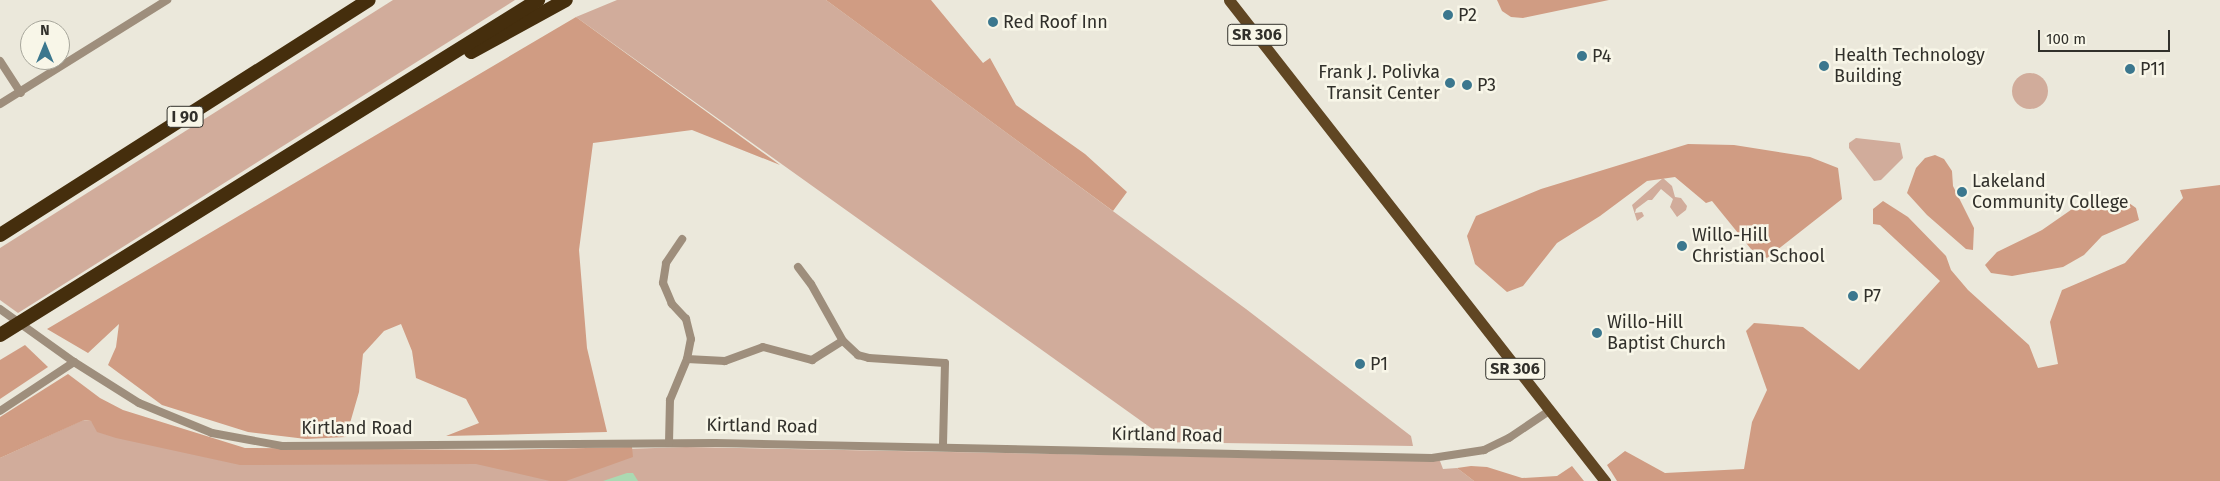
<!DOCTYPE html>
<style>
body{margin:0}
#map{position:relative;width:2220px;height:481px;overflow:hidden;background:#ebe8db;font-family:"Fira Sans",sans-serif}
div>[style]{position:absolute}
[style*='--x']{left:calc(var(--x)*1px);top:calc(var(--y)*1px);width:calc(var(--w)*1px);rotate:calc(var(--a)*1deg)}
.green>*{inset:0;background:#d1ac9b}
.round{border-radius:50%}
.forest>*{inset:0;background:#d09c83}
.water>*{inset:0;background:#abd9b2}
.street>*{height:8px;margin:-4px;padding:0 4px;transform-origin:4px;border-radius:4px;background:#9e8e7c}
.primary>*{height:11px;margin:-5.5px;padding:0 5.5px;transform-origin:5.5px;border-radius:5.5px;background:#604623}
.highway>*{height:14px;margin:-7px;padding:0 7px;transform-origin:7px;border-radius:7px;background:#452e0d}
.dots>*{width:14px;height:14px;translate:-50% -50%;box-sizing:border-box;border:2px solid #f8f6e8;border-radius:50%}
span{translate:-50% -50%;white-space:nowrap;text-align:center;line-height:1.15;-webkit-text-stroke:5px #f8f6e8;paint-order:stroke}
.shield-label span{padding:1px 4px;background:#f8f6e8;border:1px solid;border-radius:4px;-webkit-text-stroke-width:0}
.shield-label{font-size:16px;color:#31302b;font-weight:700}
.poi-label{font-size:18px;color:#31302b}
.left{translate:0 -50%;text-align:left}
.right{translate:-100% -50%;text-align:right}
.street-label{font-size:18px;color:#31302b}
.north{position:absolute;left:20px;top:20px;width:50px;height:50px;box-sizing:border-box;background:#f8f6e8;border:1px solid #a8a79c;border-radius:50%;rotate:0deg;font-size:14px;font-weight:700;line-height:20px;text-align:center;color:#31302b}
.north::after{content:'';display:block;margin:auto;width:18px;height:22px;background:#3b778e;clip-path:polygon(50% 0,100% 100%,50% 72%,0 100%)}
.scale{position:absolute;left:2038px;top:30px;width:132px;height:22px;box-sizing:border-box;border:2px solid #31302b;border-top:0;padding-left:6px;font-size:15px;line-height:18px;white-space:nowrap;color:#31302b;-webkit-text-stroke:4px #f8f6e8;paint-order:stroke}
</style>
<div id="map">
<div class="green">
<div style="clip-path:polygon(393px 0,515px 0,18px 313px,0 300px,0 248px)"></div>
<div style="clip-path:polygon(617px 0,826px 0,1246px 309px,1411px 436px,1413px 446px,1156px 442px,1151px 428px,576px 17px)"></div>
<div class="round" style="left:2012px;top:73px;width:36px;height:36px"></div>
<div style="clip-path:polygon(1856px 138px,1900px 143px,1903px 158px,1881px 180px,1874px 181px,1849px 148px,1849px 143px)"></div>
<div style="clip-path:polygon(1663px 178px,1672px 186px,1675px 197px,1681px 198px,1687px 206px,1686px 210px,1677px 217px,1670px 207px,1673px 199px,1661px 189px,1652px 200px,1648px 200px,1636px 209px,1635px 213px,1642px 212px,1644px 216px,1637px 221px,1632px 205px)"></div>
<div style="clip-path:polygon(83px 420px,127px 426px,244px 461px,686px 447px,1440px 461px,1443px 469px,1457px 468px,1474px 481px,0 481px,0 458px)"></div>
</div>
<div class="forest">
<div style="clip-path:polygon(826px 0,931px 0,983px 63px,990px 58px,1016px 105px,1085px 154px,1127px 192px,1113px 211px)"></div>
<div style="clip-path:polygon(1497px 0,1609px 0,1523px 18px,1511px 17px,1502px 11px)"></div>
<div style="clip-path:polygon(576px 17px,780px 165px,692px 130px,593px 143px,579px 250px,587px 348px,607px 432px,446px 436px,479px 423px,466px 399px,416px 378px,412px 351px,401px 324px,384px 331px,363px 354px,359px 392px,346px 437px,306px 439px,248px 432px,162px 405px,108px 365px,116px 347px,119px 324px,88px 353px,47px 329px)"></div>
<div style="clip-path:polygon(1688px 144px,1734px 145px,1810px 157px,1838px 168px,1842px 199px,1767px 258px,1751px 249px,1712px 201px,1706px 203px,1675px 177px,1647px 181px,1600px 216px,1557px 243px,1523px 286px,1507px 292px,1475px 264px,1467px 236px,1476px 216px,1541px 189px)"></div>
<div style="clip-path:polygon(1935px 155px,1944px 159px,1952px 171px,1953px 186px,1974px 228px,1973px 250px,1966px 249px,1927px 215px,1907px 193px,1916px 168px,1925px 158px)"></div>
<div style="clip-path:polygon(2220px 185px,2220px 481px,1617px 481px,1607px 465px,1625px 451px,1665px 473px,1744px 469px,1752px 422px,1767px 390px,1746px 331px,1754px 323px,1803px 327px,1859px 370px,1940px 281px,1880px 225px,1873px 224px,1873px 209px,1883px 201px,1908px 217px,1946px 256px,1951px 270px,1968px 290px,2029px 345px,2038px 368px,2058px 364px,2050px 322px,2062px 290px,2125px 263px,2183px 198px,2180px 190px)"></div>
<div style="clip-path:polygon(2096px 202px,2129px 203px,2136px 208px,2139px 220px,2102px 236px,2084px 255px,2063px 267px,2012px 276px,1991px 273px,1985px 265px,1997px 252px,2042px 230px,2078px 205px)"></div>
<div style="clip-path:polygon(25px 345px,48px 367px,0 399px,0 360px)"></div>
<div style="clip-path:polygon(68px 374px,100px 398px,123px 410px,245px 448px,497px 450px,632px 447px,633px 457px,566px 481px,550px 481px,476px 464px,240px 465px,116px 438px,97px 432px,91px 421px,84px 420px,0 458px,0 417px)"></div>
<div style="clip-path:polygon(1471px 466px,1487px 467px,1522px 478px,1557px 476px,1572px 466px,1584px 481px,1474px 481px,1457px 468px)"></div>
</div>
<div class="water">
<div style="clip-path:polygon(633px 473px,638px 481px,603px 481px,627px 473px)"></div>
</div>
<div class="street">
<div style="--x:0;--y:61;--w:38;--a:57"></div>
<div style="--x:0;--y:104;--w:197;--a:-31.9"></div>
<div style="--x:798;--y:267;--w:21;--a:53"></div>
<div style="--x:811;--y:284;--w:65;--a:60.7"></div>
<div style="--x:843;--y:341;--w:21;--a:43"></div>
<div style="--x:858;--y:355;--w:11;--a:15"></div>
<div style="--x:869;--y:358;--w:76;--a:3.8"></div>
<div style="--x:945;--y:363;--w:84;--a:91.4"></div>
<div style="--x:0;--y:309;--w:91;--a:35.6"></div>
<div style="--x:74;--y:362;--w:77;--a:32.2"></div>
<div style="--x:139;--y:403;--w:79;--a:22.3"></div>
<div style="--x:212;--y:433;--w:71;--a:10.5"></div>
<div style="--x:282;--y:446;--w:433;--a:-0.4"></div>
<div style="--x:715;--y:443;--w:717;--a:1.2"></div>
<div style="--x:1432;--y:458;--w:53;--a:-8.7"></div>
<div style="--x:1484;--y:450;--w:28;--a:-26"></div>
<div style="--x:1509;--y:438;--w:48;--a:-34"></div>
<div style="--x:687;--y:359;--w:38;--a:3"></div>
<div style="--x:725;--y:361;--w:40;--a:-20.2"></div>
<div style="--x:763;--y:347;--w:51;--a:14.9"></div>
<div style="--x:812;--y:360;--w:36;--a:-32"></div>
<div style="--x:0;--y:411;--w:89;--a:-33.5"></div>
<div style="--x:669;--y:443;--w:43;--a:-88.7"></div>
<div style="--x:670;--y:400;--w:44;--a:-67.5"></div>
<div style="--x:687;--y:359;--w:20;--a:-79"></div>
<div style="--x:691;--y:339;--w:21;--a:-104"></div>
<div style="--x:686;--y:319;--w:21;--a:-133"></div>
<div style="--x:672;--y:304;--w:23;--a:-113"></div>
<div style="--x:663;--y:283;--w:20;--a:-81"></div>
<div style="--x:666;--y:263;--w:29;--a:-56"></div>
</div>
<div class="primary">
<div style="--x:1229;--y:0;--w:611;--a:51.99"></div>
</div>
<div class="highway">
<div style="--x:471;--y:52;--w:108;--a:-28.7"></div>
<div style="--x:0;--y:235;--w:437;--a:-32.5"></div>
<div style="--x:0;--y:335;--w:634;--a:-31.91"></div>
</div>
<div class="dots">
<div style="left:1448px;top:15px;background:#3b778e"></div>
<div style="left:993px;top:22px;background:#3b778e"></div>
<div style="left:1582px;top:56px;background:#3b778e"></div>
<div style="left:1824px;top:66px;background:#3b778e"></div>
<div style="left:2130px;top:69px;background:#3b778e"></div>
<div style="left:1450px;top:83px;background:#3b778e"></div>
<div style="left:1467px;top:85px;background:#3b778e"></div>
<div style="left:1962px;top:192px;background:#3b778e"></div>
<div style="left:1682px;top:246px;background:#3b778e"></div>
<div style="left:1853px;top:296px;background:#3b778e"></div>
<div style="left:1597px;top:333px;background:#3b778e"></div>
<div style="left:1360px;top:364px;background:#3b778e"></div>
</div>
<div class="shield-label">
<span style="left:1257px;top:35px">SR 306</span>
<span style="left:185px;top:117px">I 90</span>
<span style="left:1515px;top:369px">SR 306</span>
</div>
<div class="poi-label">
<span class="left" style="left:1458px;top:15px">P2</span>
<span class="left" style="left:1003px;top:22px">Red Roof Inn</span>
<span class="left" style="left:1592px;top:56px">P4</span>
<span class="left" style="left:1834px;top:66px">Health Technology<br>Building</span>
<span class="left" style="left:2140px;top:69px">P11</span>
<span class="right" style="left:1440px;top:83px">Frank J. Polivka<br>Transit Center</span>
<span class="left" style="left:1477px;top:85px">P3</span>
<span class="left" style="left:1972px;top:192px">Lakeland<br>Community College</span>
<span class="left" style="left:1692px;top:246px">Willo-Hill<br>Christian School</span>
<span class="left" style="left:1863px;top:296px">P7</span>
<span class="left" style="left:1607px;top:333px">Willo-Hill<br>Baptist Church</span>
<span class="left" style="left:1370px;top:364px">P1</span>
</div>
<div class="street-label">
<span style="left:762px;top:426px;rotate:1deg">Kirtland Road</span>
<span style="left:357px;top:428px">Kirtland Road</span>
<span style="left:1167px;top:435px;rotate:1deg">Kirtland Road</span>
</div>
<div class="north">N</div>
<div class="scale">100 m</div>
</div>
